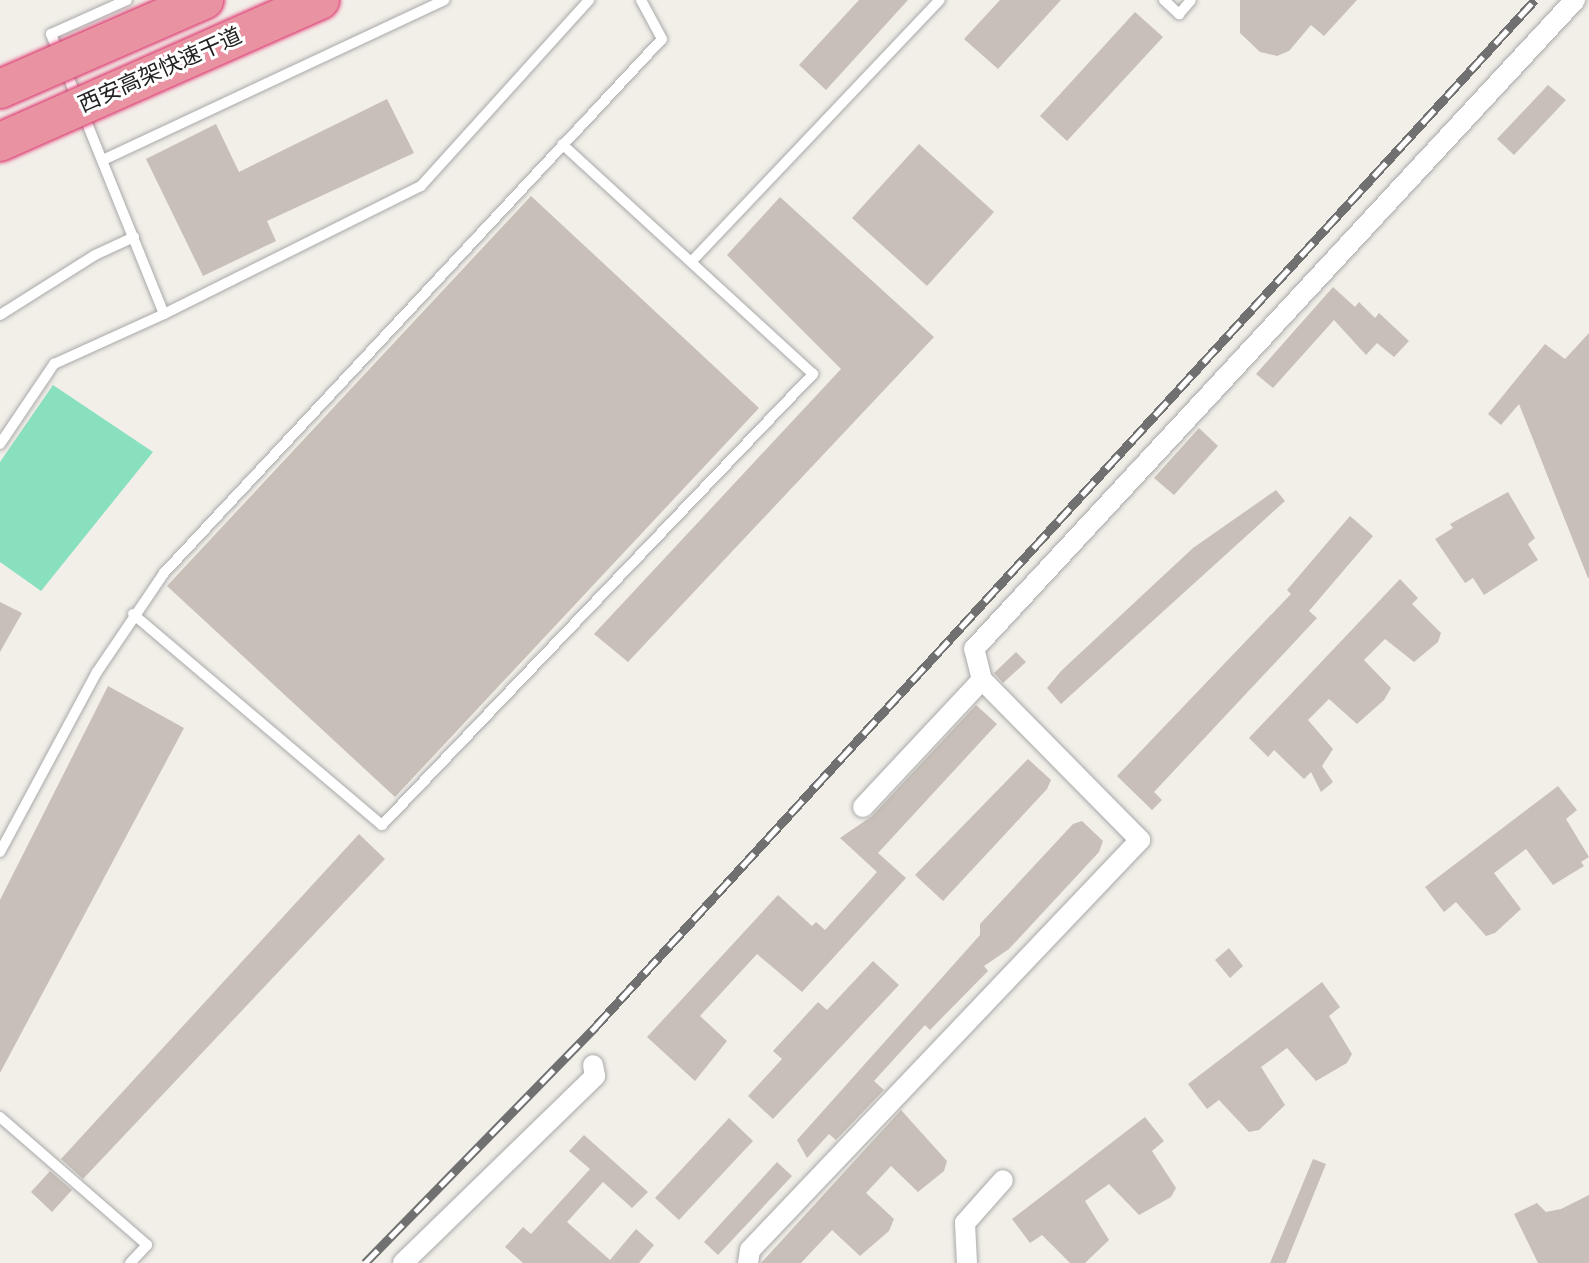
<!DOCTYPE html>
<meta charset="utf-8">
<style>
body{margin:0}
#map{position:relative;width:1589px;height:1263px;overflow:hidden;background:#f2efe9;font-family:"Public Sans","Noto Sans SC",sans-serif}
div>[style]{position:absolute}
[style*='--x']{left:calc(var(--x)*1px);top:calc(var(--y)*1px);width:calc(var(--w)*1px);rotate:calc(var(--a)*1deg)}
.pitch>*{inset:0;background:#88e0be}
.building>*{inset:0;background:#c7bfb8}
.roads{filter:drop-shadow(0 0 2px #a9a9a9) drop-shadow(0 0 2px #a9a9a9)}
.lane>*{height:10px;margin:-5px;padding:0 5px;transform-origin:5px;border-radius:5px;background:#fff}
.street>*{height:20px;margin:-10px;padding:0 10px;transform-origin:10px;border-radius:10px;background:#fff}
.rail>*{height:9px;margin-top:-4.5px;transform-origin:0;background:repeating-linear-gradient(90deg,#fff 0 18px,#707070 0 36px);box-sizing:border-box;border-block:2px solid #707070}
.bridges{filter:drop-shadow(0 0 2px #dc2a67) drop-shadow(0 0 2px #dc2a67)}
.highway-bridge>*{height:38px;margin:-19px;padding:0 19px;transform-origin:19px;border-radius:19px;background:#e892a2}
span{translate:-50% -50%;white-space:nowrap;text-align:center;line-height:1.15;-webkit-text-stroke:6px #fff;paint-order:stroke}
.street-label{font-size:22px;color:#222}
</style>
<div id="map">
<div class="pitch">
<div style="clip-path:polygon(53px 385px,153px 452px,41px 591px,0 562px,0 462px)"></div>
</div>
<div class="building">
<div style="clip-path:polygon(859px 0,908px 0,826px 90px,799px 65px)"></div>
<div style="clip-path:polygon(1000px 0,1061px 0,998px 69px,964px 39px)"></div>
<div style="clip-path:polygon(1240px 0,1357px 0,1324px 36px,1311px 25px,1289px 51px,1277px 56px,1260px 52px,1240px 33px)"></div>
<div style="clip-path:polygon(1135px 12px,1163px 37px,1067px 141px,1040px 116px)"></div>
<div style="clip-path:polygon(1548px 85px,1566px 100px,1514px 155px,1497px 139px)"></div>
<div style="clip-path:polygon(387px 99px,414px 153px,267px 221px,276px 241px,203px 276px,146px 159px,216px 124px,239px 172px)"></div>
<div style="clip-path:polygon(919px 144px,994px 212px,927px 286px,852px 218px)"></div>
<div style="clip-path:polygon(531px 196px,759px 408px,395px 797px,167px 586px)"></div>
<div style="clip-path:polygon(780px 197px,934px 337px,628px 662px,594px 634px,841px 369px,727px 255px)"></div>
<div style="clip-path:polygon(1333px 287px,1355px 307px,1359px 302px,1375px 318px,1379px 313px,1409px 341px,1394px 357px,1377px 343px,1366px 355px,1334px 320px,1273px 388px,1256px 374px)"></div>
<div style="clip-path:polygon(1589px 333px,1589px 578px,1588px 578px,1519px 404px,1501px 425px,1488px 414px,1545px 344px,1565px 359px)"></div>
<div style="clip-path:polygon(1199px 428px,1218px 446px,1174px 495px,1154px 478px)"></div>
<div style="clip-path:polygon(1276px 490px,1285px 501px,1061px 704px,1047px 688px,1061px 671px,1193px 548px)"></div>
<div style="clip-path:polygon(1508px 492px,1535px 538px,1528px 544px,1538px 560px,1484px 595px,1473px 578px,1465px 583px,1435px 539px,1453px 528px,1450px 524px)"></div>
<div style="clip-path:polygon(1350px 516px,1373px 536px,1309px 611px,1317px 618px,1154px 792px,1162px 800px,1152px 810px,1117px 776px,1291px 594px,1287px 590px)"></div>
<div style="clip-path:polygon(1400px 579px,1418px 598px,1412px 604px,1441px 633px,1438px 642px,1414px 662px,1385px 639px,1364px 660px,1391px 688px,1384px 700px,1357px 724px,1329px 699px,1308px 720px,1333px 749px,1322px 766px,1333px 782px,1321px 792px,1311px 772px,1304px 779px,1274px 750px,1268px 757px,1249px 738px)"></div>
<div style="clip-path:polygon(0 602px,22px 613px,0 652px)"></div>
<div style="clip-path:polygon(1016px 652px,1026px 662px,1003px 683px,994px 673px)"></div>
<div style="clip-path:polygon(108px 686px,184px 728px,0 1073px,0 900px)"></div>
<div style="clip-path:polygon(976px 705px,997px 724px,878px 853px,906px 878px,802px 992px,757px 954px,700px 1016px,727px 1041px,695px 1081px,647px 1037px,778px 895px,812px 926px,816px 922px,825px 930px,877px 872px,840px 838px,872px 816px)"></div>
<div style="clip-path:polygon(1028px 759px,1051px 780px,1047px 789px,943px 901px,915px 875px)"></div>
<div style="clip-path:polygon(1558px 786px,1577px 810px,1566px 819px,1589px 857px,1581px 862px,1584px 866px,1553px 885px,1526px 849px,1494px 873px,1521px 909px,1495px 933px,1486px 936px,1456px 902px,1444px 912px,1425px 887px)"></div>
<div style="clip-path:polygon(1082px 821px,1103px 841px,1099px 852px,1009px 949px,984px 966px,988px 971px,930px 1030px,925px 1025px,874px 1081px,884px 1090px,836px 1140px,829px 1134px,807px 1158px,797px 1140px,980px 935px,980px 924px,1073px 824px)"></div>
<div style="clip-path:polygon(359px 834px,385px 859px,83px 1179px,61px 1159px)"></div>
<div style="clip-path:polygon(1229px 948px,1243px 966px,1230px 978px,1215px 960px)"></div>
<div style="clip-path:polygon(873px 961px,899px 985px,773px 1119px,748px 1096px,782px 1059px,773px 1051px,818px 1002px,827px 1010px)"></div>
<div style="clip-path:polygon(1322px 982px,1340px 1007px,1329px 1016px,1352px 1054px,1347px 1063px,1316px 1081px,1287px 1048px,1261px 1067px,1285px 1105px,1259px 1130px,1249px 1132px,1219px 1100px,1207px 1109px,1188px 1084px)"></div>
<div style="clip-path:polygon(901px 1110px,947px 1161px,944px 1171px,918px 1192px,891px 1166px,866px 1193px,894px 1219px,889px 1231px,860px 1256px,832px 1230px,801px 1263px,761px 1263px)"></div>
<div style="clip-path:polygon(1145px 1117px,1164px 1141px,1152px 1151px,1176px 1188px,1171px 1197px,1139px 1215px,1109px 1184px,1085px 1201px,1109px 1240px,1085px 1263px,1070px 1263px,1042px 1235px,1030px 1243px,1012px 1219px)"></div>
<div style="clip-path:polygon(729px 1118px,753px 1141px,679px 1220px,655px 1198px)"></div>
<div style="clip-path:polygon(584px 1135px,648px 1192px,632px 1208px,603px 1182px,567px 1222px,610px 1260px,636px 1229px,654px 1245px,639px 1263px,523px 1263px,505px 1247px,523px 1227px,531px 1234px,590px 1169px,569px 1151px)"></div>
<div style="clip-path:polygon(1313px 1159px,1326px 1164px,1286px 1263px,1270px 1263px)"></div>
<div style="clip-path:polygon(777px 1162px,792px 1176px,718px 1255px,704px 1242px)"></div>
<div style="clip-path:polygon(50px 1171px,72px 1190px,52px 1212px,31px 1192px)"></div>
<div style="clip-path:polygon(1589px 1195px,1589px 1263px,1538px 1263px,1514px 1214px,1537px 1203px,1546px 1212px,1561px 1209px)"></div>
</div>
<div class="roads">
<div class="lane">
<div style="--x:1164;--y:0;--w:21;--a:43"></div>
<div style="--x:1179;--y:14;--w:18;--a:-49"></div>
<div style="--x:103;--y:160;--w:377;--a:-25.1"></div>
<div style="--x:692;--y:261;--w:360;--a:-46.5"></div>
<div style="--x:164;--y:314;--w:287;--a:-26.5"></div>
<div style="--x:421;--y:186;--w:251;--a:-47.9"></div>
<div style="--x:0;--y:315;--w:112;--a:-32.3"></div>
<div style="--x:95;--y:255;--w:43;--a:-24.8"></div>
<div style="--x:0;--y:444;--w:97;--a:-56"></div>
<div style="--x:54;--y:364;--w:121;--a:-24.4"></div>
<div style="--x:164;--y:314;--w:302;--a:-112"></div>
<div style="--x:51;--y:34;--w:83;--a:-24.1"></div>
<div style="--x:133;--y:614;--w:326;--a:40.3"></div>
<div style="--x:382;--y:825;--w:624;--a:-46.3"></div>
<div style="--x:813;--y:374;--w:340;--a:-137.5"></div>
<div style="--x:0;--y:852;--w:204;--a:-61.7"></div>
<div style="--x:97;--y:672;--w:120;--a:-55.9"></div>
<div style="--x:164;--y:573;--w:730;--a:-47"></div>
<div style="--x:662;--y:39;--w:44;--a:-118.3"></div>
<div style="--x:0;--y:1117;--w:195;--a:41"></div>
<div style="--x:147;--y:1245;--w:25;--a:133"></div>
</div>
<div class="street">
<div style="--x:863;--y:807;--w:174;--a:-46.9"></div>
<div style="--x:403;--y:1263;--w:268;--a:-44.2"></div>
<div style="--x:595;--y:1076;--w:11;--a:-100"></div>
<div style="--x:748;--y:1263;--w:13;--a:-81"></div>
<div style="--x:750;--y:1250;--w:566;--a:-46.43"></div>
<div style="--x:1140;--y:840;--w:225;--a:-134.6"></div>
<div style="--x:982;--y:680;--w:32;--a:-104"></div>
<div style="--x:974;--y:649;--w:885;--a:-47.2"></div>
<div style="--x:967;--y:1263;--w:40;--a:-92.9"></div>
<div style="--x:965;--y:1223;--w:57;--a:-48.5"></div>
</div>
</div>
<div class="rail">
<div style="--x:365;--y:1263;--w:331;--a:-45.7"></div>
<div style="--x:596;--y:1026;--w:1391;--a:-47.54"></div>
</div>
<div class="bridges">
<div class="highway-bridge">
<div style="--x:0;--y:89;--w:223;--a:-23.6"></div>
<div style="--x:0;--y:142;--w:350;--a:-23.9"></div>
</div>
</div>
<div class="street-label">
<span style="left:160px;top:70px;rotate:-24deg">西安高架快速干道</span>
</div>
</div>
